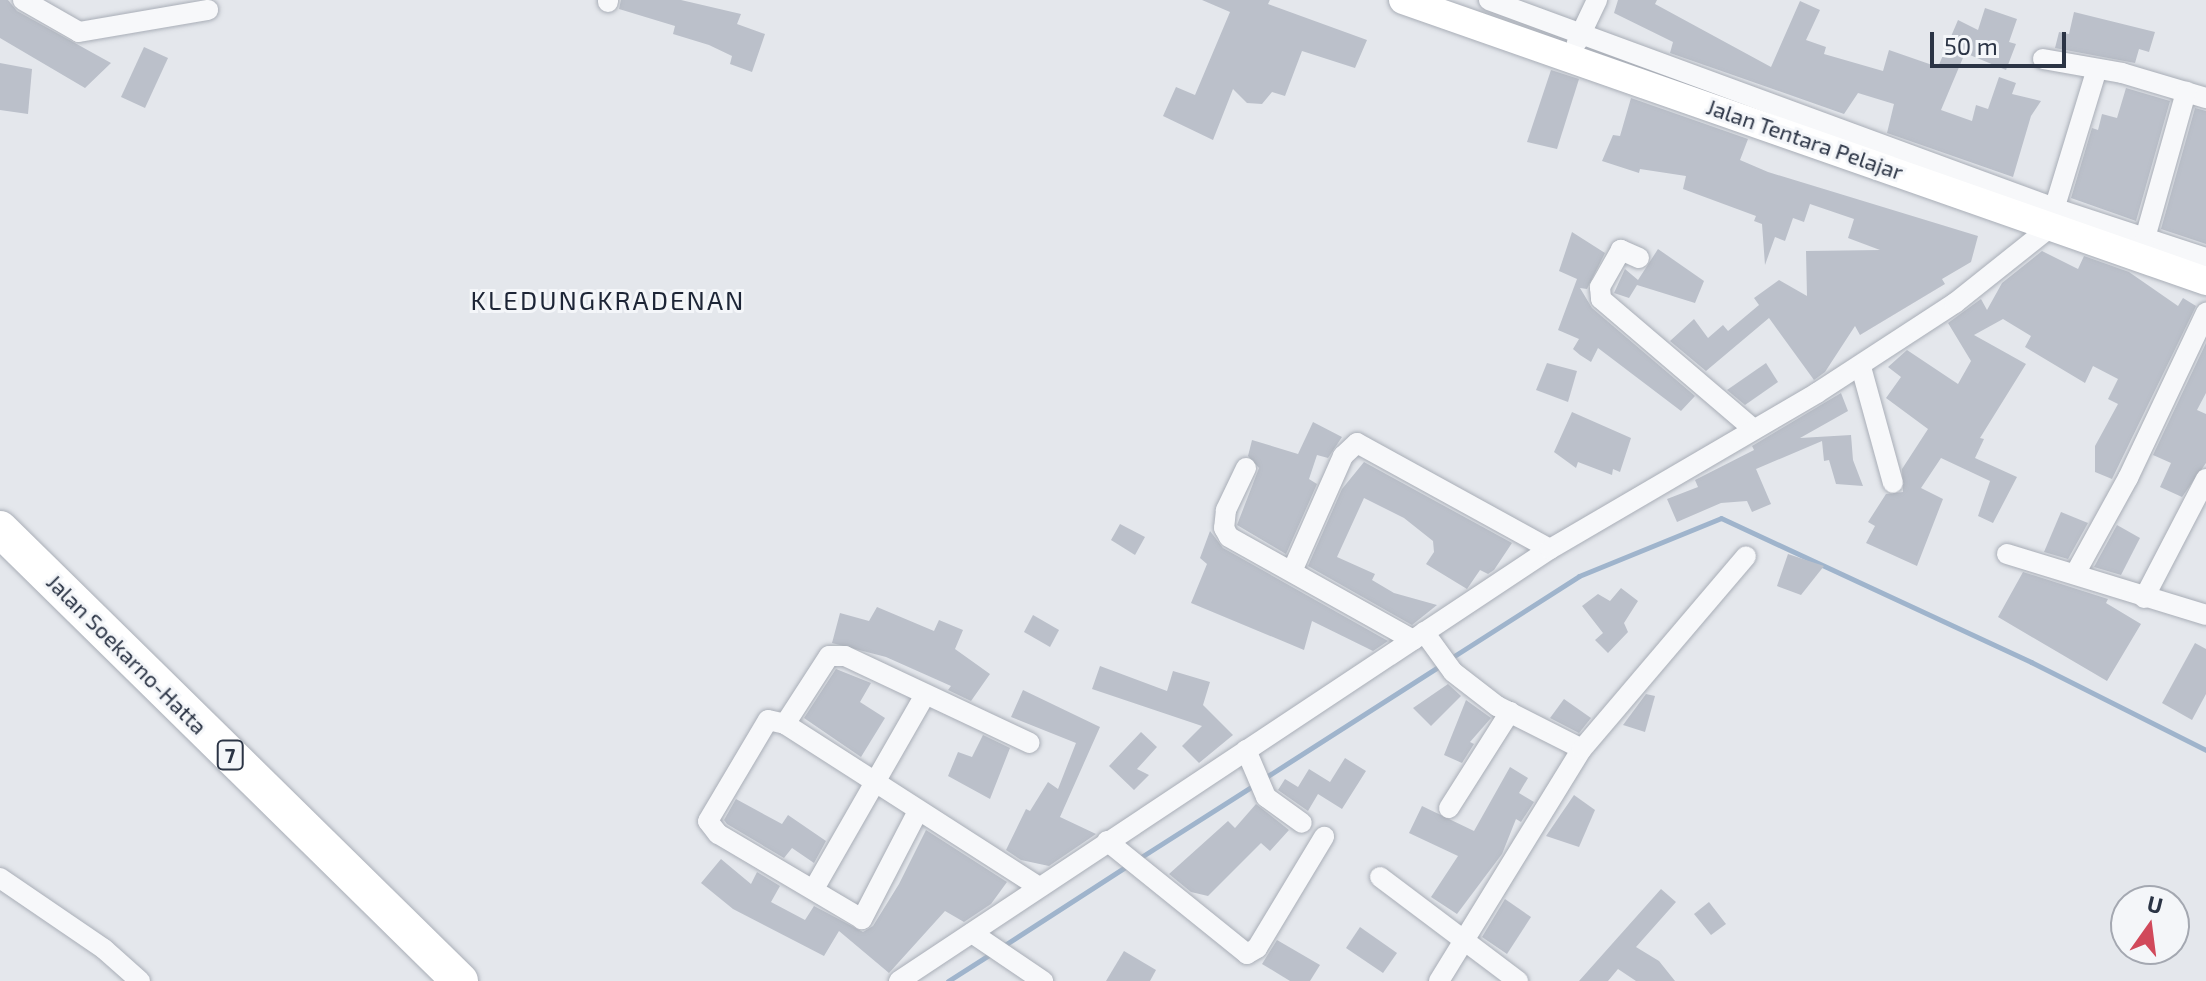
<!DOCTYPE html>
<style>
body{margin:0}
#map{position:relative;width:2206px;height:981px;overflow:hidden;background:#e4e7ec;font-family:"Exo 2",sans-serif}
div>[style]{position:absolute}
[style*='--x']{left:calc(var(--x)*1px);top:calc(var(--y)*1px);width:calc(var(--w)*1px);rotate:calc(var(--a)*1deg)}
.stream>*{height:5px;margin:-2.5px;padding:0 2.5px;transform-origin:2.5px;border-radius:2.5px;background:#9fb4cc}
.building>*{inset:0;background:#bbc0ca}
.roads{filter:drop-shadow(0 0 2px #a9aeb7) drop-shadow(0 0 2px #a9aeb7)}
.street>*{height:20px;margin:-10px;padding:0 10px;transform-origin:10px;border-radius:10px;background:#f7f8fa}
.secondary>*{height:28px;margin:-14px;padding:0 14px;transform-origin:14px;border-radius:14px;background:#fff}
.highway>*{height:36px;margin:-18px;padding:0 18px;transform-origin:18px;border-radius:18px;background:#fff}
span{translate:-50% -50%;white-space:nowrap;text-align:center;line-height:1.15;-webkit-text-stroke:6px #f4f6f9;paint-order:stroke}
.shield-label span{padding:2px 6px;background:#f4f6f9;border:2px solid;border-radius:6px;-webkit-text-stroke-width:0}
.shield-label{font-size:20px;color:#2b3445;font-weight:700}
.street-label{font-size:22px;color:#2b3445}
.quarter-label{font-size:26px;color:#1d2536;letter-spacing:2px}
.north{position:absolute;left:2110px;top:885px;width:80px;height:80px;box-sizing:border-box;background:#f4f6f9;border:2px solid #a4a8b1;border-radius:50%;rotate:14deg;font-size:22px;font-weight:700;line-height:32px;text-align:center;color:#2b3445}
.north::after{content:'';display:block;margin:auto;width:28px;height:36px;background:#d1495b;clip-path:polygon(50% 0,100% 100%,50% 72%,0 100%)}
.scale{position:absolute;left:1930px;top:32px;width:136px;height:36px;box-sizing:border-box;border:4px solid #2b3445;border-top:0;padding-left:10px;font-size:24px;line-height:28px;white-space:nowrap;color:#2b3445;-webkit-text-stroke:6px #f4f6f9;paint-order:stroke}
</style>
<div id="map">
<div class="stream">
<div style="--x:1451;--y:658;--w:152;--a:-32.6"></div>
<div style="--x:1579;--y:576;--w:153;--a:-22.2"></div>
<div style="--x:1721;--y:518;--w:342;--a:24.9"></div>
<div style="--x:2031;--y:662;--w:196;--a:26.7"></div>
<div style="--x:1263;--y:779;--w:214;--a:-32.6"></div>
<div style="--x:1138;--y:859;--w:138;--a:-32.5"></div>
<div style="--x:1000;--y:948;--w:155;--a:-32.9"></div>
<div style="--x:948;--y:981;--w:52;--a:-32.5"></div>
</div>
<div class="building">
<div style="clip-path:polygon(0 0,8px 0,17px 11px,111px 63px,85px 88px,0 38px)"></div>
<div style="clip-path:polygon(621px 0,681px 0,741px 14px,737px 24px,765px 34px,752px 72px,730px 64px,732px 56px,709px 45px,673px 34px,675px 26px,619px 9px)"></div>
<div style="clip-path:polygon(1202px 0,1270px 0,1268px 4px,1367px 40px,1355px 68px,1302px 51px,1285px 96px,1272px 92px,1262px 104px,1247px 103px,1233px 89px,1213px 140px,1163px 116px,1176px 87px,1195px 95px,1230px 12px)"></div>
<div style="clip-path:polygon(1618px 0,1657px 0,1655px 4px,1771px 67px,1800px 1px,1820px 10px,1806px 40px,1826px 47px,1824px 54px,1883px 71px,1889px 50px,1938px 67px,1958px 20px,1978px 30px,1985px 8px,2017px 19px,2009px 42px,2016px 44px,2006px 70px,1965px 53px,1941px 110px,1972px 121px,1976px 105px,1988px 109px,1999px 77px,2016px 83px,2012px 94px,2041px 101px,2031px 116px,2013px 177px,1887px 133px,1894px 104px,1858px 93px,1844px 114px,1670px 53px,1673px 42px,1614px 13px)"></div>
<div style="clip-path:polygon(2074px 12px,2155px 32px,2149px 52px,2139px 49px,2135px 63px,2055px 48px,2059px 32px,2069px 34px)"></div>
<div style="clip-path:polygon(144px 47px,168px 58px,145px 108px,121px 97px)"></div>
<div style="clip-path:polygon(0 63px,32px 69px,28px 114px,0 110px)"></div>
<div style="clip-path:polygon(1551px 70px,1579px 79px,1557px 149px,1527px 142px)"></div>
<div style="clip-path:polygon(2126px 88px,2170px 101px,2136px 221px,2071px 198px,2092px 128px,2098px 130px,2102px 114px,2117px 118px)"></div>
<div style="clip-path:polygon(1631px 98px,1748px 139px,1740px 160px,1768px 172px,1978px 236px,1971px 262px,1942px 279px,1945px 284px,1860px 335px,1855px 326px,1825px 372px,1814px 380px,1769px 318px,1706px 371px,1670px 341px,1694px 319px,1708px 338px,1723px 325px,1728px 331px,1759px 305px,1754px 298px,1779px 280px,1807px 296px,1806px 251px,1880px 250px,1848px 238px,1854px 219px,1810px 204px,1804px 222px,1793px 218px,1785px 241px,1775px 237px,1765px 265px,1762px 224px,1754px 221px,1756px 216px,1683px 189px,1686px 176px,1640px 169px,1639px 173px,1602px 161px,1613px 135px,1620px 136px)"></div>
<div style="clip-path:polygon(2195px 108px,2206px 111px,2206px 244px,2161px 229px)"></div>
<div style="clip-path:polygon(1572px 232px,1605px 253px,1587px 289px,1580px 288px,1592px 308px,1695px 396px,1681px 411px,1598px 348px,1591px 362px,1580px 355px,1573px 349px,1579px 339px,1558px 330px,1577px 279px,1559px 271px)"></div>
<div style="clip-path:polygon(1658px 249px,1704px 281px,1695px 303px,1637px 285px,1629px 298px,1614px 293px,1625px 269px,1638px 280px)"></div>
<div style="clip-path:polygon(2042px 251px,2078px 269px,2084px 256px,2129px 272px,2178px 306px,2183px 298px,2196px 306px,2112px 479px,2095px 472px,2095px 446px,2118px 404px,2108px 399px,2118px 379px,2093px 366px,2085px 383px,2025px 347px,2031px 336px,2003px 319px,1974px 335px,2026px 364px,1980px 438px,1984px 439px,1975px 458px,2017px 477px,1993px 523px,1978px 516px,1990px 481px,1941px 458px,1921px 488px,1943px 499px,1917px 566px,1866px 543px,1875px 526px,1868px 522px,1886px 494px,1903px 492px,1902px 469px,1928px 429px,1886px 398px,1901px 377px,1888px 367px,1907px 350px,1958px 384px,1971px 361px,1948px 323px,1981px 299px,1987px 310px,2002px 283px)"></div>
<div style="clip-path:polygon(2206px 343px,2206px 393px,2197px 410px,2206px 414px,2206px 463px,2182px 497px,2160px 487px,2171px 463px,2153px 455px)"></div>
<div style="clip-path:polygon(1547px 363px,1577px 371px,1568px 402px,1536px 390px)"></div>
<div style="clip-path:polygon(1766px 363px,1778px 382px,1745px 405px,1727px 390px)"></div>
<div style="clip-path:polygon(1841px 393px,1848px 411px,1800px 438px,1851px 435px,1853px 460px,1863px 486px,1836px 484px,1829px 460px,1824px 461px,1822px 441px,1756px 469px,1771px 504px,1752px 512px,1747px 501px,1721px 503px,1677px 522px,1667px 499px,1698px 487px,1695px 480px,1754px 450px,1752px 446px)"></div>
<div style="clip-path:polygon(1572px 412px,1631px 438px,1620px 472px,1613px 469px,1612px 475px,1578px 462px,1576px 468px,1554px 452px)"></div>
<div style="clip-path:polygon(1313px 422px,1342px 437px,1328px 458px,1317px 455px,1309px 479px,1317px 484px,1286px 554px,1237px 525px,1259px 468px,1248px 456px,1252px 440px,1298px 454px)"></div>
<div style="clip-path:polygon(1364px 462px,1512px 543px,1494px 570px,1488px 574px,1480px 570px,1467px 589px,1426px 564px,1434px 552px,1433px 541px,1404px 518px,1364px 498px,1337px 557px,1375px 574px,1372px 580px,1394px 593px,1437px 605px,1412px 625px,1308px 566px,1342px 489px)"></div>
<div style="clip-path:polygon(2061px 512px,2088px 523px,2068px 559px,2044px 552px)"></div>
<div style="clip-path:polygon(1120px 524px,1145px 537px,1135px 555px,1111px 540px)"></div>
<div style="clip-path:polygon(2117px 525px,2140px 538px,2121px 575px,2094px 567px)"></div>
<div style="clip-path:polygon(1210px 531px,1223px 548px,1388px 641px,1373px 651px,1312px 621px,1304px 650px,1191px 603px,1207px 564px,1200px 558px)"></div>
<div style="clip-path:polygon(1788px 554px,1824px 566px,1801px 595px,1777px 586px)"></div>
<div style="clip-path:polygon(2023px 572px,2108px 599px,2106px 603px,2141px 624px,2107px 681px,1998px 617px)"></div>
<div style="clip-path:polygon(1621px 588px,1638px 601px,1624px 623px,1628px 632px,1608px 653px,1595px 640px,1603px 633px,1582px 606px,1598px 594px,1610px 601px)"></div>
<div style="clip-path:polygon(877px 607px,934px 631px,939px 620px,963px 630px,955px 649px,990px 674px,971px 701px,948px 690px,951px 686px,886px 657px,832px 643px,840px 613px,869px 621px)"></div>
<div style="clip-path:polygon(1033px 615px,1059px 630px,1050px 647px,1024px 632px)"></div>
<div style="clip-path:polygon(2195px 643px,2206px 649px,2206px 694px,2192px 720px,2162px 703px)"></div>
<div style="clip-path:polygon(1100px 666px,1167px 691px,1173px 671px,1210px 682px,1203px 705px,1233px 735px,1199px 763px,1182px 746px,1202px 726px,1092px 689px)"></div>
<div style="clip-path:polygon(836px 669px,871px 683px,860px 702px,885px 718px,861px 757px,804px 718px)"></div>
<div style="clip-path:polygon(1448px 684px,1461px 696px,1431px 726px,1413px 708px)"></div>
<div style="clip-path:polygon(1023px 690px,1100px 727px,1060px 817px,1096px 834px,1049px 866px,1021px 860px,1006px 850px,1026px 809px,1030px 811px,1048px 782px,1058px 789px,1076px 743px,1011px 717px)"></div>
<div style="clip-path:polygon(1646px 694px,1655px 696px,1645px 732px,1623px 725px)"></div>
<div style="clip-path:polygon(1564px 699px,1591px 718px,1579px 733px,1550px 718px)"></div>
<div style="clip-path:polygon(1466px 700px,1491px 718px,1470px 742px,1474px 744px,1462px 763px,1444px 755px)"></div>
<div style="clip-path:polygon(1141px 732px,1157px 747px,1137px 769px,1149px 775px,1134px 790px,1109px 766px)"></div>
<div style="clip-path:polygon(983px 735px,1010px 748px,990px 799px,948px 776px,958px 752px,972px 757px)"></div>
<div style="clip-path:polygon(1345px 758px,1366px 771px,1342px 809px,1318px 794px,1308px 811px,1278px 790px,1285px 779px,1298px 787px,1309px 769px,1330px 782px)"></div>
<div style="clip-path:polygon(1510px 767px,1528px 778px,1519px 793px,1534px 802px,1521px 822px,1516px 819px,1502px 854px,1457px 914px,1431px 897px,1458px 856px,1409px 833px,1422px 806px,1474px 831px)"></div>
<div style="clip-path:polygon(1574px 795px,1595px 810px,1579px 847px,1546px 836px)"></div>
<div style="clip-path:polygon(736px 799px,782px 824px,788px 815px,826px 841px,814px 863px,792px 848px,784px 858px,727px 824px,724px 820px)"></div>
<div style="clip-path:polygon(1256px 804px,1289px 830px,1270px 851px,1261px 843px,1208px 896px,1191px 892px,1169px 874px,1228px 821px,1235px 828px)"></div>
<div style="clip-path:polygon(926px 830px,1007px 882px,991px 904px,964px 922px,945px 911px,889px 973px,839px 931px,824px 956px,733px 909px,701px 883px,721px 859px,751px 884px,757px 872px,780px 886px,771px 902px,805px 920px,814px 906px,863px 932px,873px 926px,899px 884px)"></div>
<div style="clip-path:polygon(1661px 889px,1676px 902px,1636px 947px,1659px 961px,1675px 981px,1636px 981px,1618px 969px,1608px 981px,1579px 981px)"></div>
<div style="clip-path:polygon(1505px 899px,1531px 917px,1507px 954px,1482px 937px)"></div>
<div style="clip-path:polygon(1709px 902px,1726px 924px,1711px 935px,1694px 914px)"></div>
<div style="clip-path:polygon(1360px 927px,1397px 953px,1383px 973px,1346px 948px)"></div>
<div style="clip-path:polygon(1277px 940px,1320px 965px,1310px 981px,1290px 981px,1262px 964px)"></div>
<div style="clip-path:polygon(1124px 951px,1156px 970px,1150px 981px,1106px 981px)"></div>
</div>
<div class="roads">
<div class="street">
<div style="--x:23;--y:0;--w:64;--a:29.7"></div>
<div style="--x:79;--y:32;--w:131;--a:-9.7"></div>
<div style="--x:1489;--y:0;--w:605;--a:20.2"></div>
<div style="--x:2057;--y:209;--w:157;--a:18.2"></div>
<div style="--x:608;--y:2;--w:2;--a:-90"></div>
<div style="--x:1577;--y:42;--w:47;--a:-64.5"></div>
<div style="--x:2043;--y:59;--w:80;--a:10"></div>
<div style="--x:2122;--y:73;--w:88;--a:16.6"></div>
<div style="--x:2145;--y:238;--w:152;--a:-74.3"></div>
<div style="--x:1639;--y:258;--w:20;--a:-156"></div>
<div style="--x:1621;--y:250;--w:43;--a:119.6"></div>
<div style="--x:1600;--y:287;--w:12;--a:85"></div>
<div style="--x:1601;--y:299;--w:197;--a:40.5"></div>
<div style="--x:1861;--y:367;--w:120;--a:74.6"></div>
<div style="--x:1246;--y:468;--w:47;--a:115.5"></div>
<div style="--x:1226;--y:510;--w:18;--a:96"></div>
<div style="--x:1224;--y:528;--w:10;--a:61"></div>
<div style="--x:1229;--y:537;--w:211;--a:29.2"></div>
<div style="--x:2007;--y:554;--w:208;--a:17"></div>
<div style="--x:1293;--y:569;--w:124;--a:-66.1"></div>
<div style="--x:1343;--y:456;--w:19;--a:-43"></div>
<div style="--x:1357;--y:443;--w:220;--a:28.8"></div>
<div style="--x:2075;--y:574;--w:110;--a:-61.1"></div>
<div style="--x:2128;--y:478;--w:183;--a:-64.7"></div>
<div style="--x:2144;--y:598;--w:134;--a:-62.5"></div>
<div style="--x:1424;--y:632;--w:49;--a:54.1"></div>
<div style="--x:1453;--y:672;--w:56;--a:37.7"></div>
<div style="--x:1497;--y:706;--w:95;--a:26.8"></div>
<div style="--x:785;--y:724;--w:302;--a:32.7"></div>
<div style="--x:1246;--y:750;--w:51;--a:66.9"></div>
<div style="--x:1266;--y:797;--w:44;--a:35.8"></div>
<div style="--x:1449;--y:808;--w:114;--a:-57.6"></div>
<div style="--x:918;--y:811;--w:122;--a:117.4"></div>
<div style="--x:862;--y:919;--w:167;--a:-149.4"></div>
<div style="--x:718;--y:834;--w:16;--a:-128"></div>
<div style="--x:708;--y:821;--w:117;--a:-59.3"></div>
<div style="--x:768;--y:720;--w:17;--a:13"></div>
<div style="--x:785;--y:724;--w:81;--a:-57.1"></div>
<div style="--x:829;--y:656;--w:16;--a:0"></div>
<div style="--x:845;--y:656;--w:204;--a:25.2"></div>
<div style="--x:1107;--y:841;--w:180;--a:38.9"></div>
<div style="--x:1247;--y:954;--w:12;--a:-31"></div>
<div style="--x:1257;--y:948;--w:130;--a:-58.9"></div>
<div style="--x:1380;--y:877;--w:173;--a:37"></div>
<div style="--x:0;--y:878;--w:126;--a:34.3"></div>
<div style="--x:104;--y:949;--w:48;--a:41.6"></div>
<div style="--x:815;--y:887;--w:221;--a:-60.2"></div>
<div style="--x:972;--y:933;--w:86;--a:34.1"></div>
<div style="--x:899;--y:981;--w:781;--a:-33.57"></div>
<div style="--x:1550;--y:549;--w:309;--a:-30.3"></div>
<div style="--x:1817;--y:393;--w:165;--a:-33.1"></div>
<div style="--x:1955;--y:303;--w:119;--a:-38.5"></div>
<div style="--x:2048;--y:229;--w:167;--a:-73"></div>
<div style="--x:1439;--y:981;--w:273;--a:-58.4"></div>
<div style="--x:1582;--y:749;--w:253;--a:-49.6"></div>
</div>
<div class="secondary">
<div style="--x:1403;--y:0;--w:851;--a:19.29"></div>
</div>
<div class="highway">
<div style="--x:0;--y:529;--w:645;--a:44.5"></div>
</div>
</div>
<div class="shield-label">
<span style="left:230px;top:755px">7</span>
</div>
<div class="street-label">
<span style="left:1805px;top:139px;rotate:19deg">Jalan Tentara Pelajar</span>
<span style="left:127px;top:654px;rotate:45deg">Jalan Soekarno-Hatta</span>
</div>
<div class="quarter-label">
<span style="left:608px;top:300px">KLEDUNGKRADENAN</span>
</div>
<div class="north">U</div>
<div class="scale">50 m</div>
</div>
